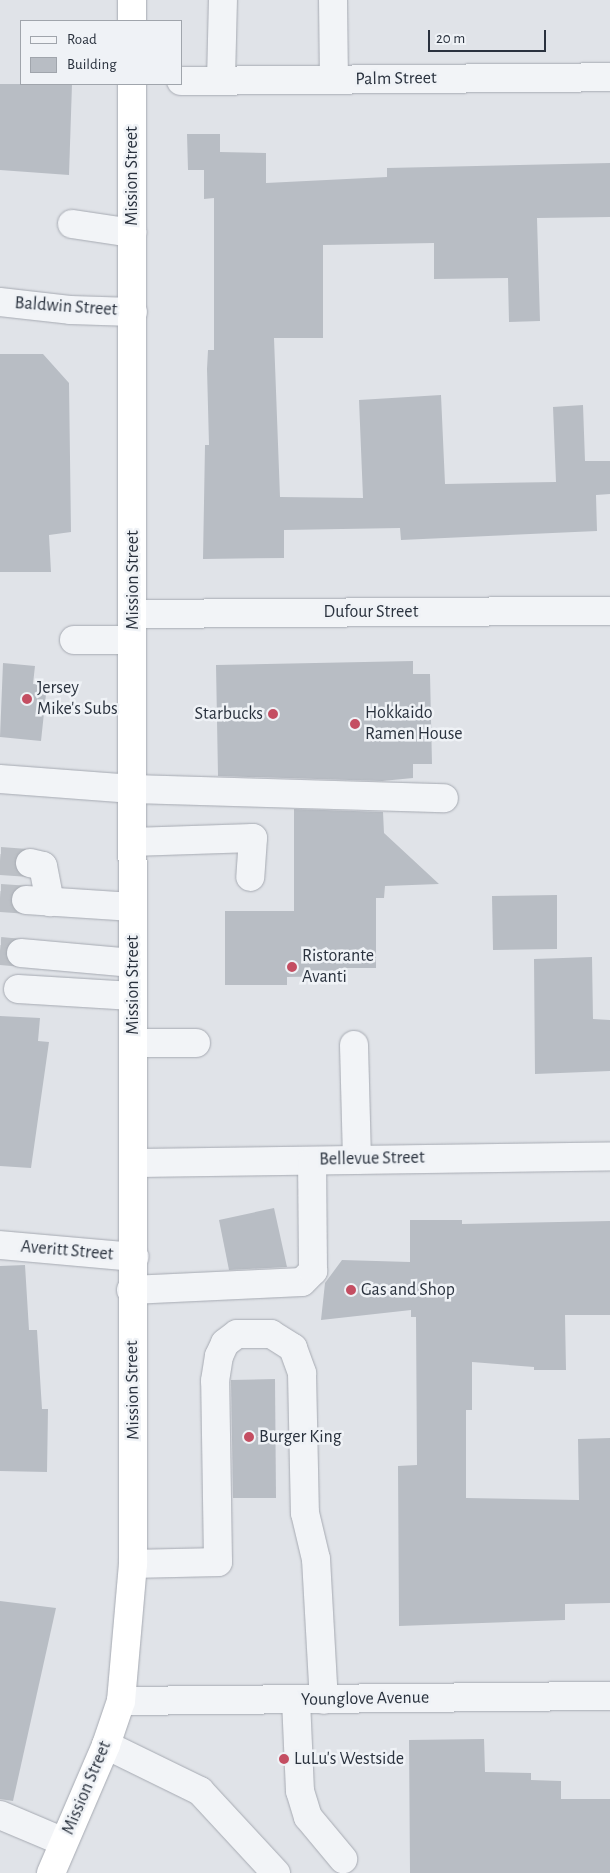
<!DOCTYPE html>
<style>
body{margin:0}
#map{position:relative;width:610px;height:1873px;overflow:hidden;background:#e0e3e8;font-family:"Alegreya Sans",sans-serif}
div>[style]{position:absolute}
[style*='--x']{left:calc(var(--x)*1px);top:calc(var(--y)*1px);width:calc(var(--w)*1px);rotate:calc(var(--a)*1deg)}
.building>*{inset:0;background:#b8bdc4}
.minor-tunnel>*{height:28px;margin-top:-14px;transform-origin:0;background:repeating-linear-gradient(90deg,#bcc0c6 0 28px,transparent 0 42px)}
.roads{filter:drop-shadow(0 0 1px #a6aab2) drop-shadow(0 0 1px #a6aab2)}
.minor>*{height:28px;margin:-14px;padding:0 14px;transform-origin:14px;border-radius:14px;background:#f2f4f7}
.highway>*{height:28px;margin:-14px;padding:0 14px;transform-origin:14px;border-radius:14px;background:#fff}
.dots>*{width:14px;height:14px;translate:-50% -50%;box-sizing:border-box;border:2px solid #eff2f6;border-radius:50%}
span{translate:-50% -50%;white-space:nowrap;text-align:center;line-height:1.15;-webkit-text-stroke:5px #eff2f6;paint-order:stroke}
.street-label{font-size:18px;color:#2a323e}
.poi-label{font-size:18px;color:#2a323e}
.left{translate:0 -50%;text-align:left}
.right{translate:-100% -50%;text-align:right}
.legend{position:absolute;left:20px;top:20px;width:162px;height:65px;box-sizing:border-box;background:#eff2f6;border:1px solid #a0a5ac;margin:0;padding:6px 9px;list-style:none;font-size:15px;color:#2a323e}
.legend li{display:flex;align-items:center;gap:10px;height:25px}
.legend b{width:25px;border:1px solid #a0a5ac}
.scale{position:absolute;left:428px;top:30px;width:118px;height:22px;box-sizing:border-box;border:2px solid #2a323e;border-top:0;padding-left:6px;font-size:15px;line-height:18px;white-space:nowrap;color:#2a323e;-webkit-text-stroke:4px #eff2f6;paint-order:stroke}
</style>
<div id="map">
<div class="building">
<div style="clip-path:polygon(0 84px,72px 84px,69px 175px,0 170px)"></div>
<div style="clip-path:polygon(187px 134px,220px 134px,220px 152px,266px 153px,266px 183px,387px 177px,387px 168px,610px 163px,610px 217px,537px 218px,540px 321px,509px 322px,508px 278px,434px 279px,434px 243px,323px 245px,323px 338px,274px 338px,280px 497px,363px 498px,359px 400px,441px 395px,445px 484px,556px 482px,553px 407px,583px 405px,585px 461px,610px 461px,610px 494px,596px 495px,597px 531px,401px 540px,400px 528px,284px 530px,284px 558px,203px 559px,205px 445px,209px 445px,207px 369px,208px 350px,214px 350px,214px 198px,204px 199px,204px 170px,188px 170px)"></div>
<div style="clip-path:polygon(0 354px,43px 354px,69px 383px,71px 532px,49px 535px,51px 572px,0 572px)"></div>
<div style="clip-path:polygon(413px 661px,413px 674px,430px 674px,432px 764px,413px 764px,413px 778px,382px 781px,218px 776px,216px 665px)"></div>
<div style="clip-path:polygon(3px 663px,35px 666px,33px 684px,47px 685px,41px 741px,0 737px)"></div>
<div style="clip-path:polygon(294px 809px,383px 812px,384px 833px,439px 884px,385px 886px,384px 898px,376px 898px,376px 968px,339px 968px,339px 976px,287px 977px,287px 985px,225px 985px,225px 911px,294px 911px)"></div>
<div style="clip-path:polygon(557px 895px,557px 949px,493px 950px,492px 896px)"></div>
<div style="clip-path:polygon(592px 957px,593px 1019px,610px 1020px,610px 1071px,535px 1074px,534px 959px)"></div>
<div style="clip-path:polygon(0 1016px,40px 1018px,38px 1041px,49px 1042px,31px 1168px,0 1166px)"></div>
<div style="clip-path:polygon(274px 1208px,287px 1267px,229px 1270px,219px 1220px)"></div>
<div style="clip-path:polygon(410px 1220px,462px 1220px,462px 1224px,610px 1221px,610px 1315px,565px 1315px,566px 1370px,534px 1370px,534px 1367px,472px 1362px,472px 1410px,466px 1410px,466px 1498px,579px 1500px,578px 1439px,610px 1438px,610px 1603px,565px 1604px,565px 1620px,399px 1626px,398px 1466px,417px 1465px,416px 1317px,411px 1317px,411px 1310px,321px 1320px,325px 1283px,342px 1260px,410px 1262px)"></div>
<div style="clip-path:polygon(25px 1265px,29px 1330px,37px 1330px,42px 1409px,48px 1409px,47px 1472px,0 1471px,0 1266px)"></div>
<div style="clip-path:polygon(275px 1379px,276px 1498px,233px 1498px,231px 1380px)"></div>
<div style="clip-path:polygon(0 1601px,56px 1608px,13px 1801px,0 1799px)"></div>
<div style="clip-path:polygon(484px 1739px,485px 1772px,531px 1773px,531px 1780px,561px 1781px,561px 1799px,610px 1799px,610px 1873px,410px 1873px,409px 1740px)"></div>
</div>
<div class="minor-tunnel">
<div style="--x:0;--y:861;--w:30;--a:4"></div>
<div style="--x:0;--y:898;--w:26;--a:4"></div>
<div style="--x:0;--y:951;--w:21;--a:5"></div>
</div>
<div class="roads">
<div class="minor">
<div style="--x:333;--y:0;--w:80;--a:89.3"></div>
<div style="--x:221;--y:80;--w:80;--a:-88.6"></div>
<div style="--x:181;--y:81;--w:429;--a:-0.5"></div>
<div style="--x:72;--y:224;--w:61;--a:8.5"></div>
<div style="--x:0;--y:302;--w:70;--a:6.5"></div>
<div style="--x:70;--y:310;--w:63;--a:1.8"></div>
<div style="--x:133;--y:614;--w:477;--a:-0.4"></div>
<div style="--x:74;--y:640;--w:58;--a:0"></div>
<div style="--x:0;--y:779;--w:133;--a:4.3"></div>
<div style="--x:133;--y:789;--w:311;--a:1.7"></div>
<div style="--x:132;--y:842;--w:121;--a:-1.9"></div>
<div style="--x:253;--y:838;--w:39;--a:94"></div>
<div style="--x:30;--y:863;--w:13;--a:13"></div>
<div style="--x:43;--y:866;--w:37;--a:79"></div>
<div style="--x:26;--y:900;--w:107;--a:3.7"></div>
<div style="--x:21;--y:953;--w:112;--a:5.1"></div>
<div style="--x:18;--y:989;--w:115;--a:3.5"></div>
<div style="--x:133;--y:1043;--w:63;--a:0"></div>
<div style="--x:354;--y:1045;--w:115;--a:88.5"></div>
<div style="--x:134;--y:1163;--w:476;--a:-0.8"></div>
<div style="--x:0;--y:1245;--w:135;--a:5.1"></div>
<div style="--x:131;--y:1290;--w:171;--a:-2.7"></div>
<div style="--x:302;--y:1282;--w:16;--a:-45"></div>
<div style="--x:313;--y:1271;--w:110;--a:-90.5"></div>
<div style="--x:133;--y:1564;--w:85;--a:-1.3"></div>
<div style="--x:218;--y:1562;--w:181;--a:-90.9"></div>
<div style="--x:215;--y:1381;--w:25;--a:-81"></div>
<div style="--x:219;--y:1356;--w:14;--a:-65"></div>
<div style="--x:225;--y:1343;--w:15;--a:-37"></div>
<div style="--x:237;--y:1334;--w:34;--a:0"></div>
<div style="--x:271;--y:1334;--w:26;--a:32"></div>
<div style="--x:293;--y:1348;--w:27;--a:70"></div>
<div style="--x:302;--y:1373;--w:140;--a:88.8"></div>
<div style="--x:305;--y:1513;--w:47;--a:76.6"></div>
<div style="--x:316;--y:1559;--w:141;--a:86.8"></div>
<div style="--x:296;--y:1700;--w:91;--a:87.5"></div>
<div style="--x:300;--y:1791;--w:27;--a:73"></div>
<div style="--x:308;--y:1817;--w:55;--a:50.2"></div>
<div style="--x:121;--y:1701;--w:489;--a:-0.6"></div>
<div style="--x:106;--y:1745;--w:105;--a:26.1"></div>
<div style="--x:200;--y:1791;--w:112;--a:47.2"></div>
<div style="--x:0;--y:1815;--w:69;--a:22.9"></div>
</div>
<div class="highway">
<div style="--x:132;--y:0;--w:21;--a:90"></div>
<div style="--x:51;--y:1873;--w:139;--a:-66.7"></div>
<div style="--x:106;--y:1745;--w:46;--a:-71.2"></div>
<div style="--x:121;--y:1701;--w:138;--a:-85"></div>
<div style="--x:133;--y:1564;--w:1480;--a:-90.04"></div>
</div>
</div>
<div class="dots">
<div style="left:27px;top:699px;background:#c44e62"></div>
<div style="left:273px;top:714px;background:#c44e62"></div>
<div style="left:355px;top:724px;background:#c44e62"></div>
<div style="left:292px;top:967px;background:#c44e62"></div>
<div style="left:351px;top:1290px;background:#c44e62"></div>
<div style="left:249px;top:1437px;background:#c44e62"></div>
<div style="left:284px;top:1759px;background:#c44e62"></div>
</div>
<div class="street-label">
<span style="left:396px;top:79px;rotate:-1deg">Palm Street</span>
<span style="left:132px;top:176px;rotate:-90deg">Mission Street</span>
<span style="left:66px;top:307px;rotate:4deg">Baldwin Street</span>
<span style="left:133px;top:580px;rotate:-90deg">Mission Street</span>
<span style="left:371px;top:612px">Dufour Street</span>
<span style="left:133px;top:985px;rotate:-90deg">Mission Street</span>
<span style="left:372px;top:1159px;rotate:-1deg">Bellevue Street</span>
<span style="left:67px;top:1251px;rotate:5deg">Averitt Street</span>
<span style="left:133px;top:1390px;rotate:-91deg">Mission Street</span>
<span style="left:365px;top:1699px;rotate:-1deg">Younglove Avenue</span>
<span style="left:87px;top:1788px;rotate:-67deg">Mission Street</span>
</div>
<div class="poi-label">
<span class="left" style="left:37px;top:699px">Jersey<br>Mike's Subs</span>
<span class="right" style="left:263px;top:714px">Starbucks</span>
<span class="left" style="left:365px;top:724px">Hokkaido<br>Ramen House</span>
<span class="left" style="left:302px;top:967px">Ristorante<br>Avanti</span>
<span class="left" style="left:361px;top:1290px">Gas and Shop</span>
<span class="left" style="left:259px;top:1437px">Burger King</span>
<span class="left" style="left:294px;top:1759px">LuLu's Westside</span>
</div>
<ul class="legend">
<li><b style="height:6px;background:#f2f4f7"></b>Road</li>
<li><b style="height:14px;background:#b8bdc4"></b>Building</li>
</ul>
<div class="scale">20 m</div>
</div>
